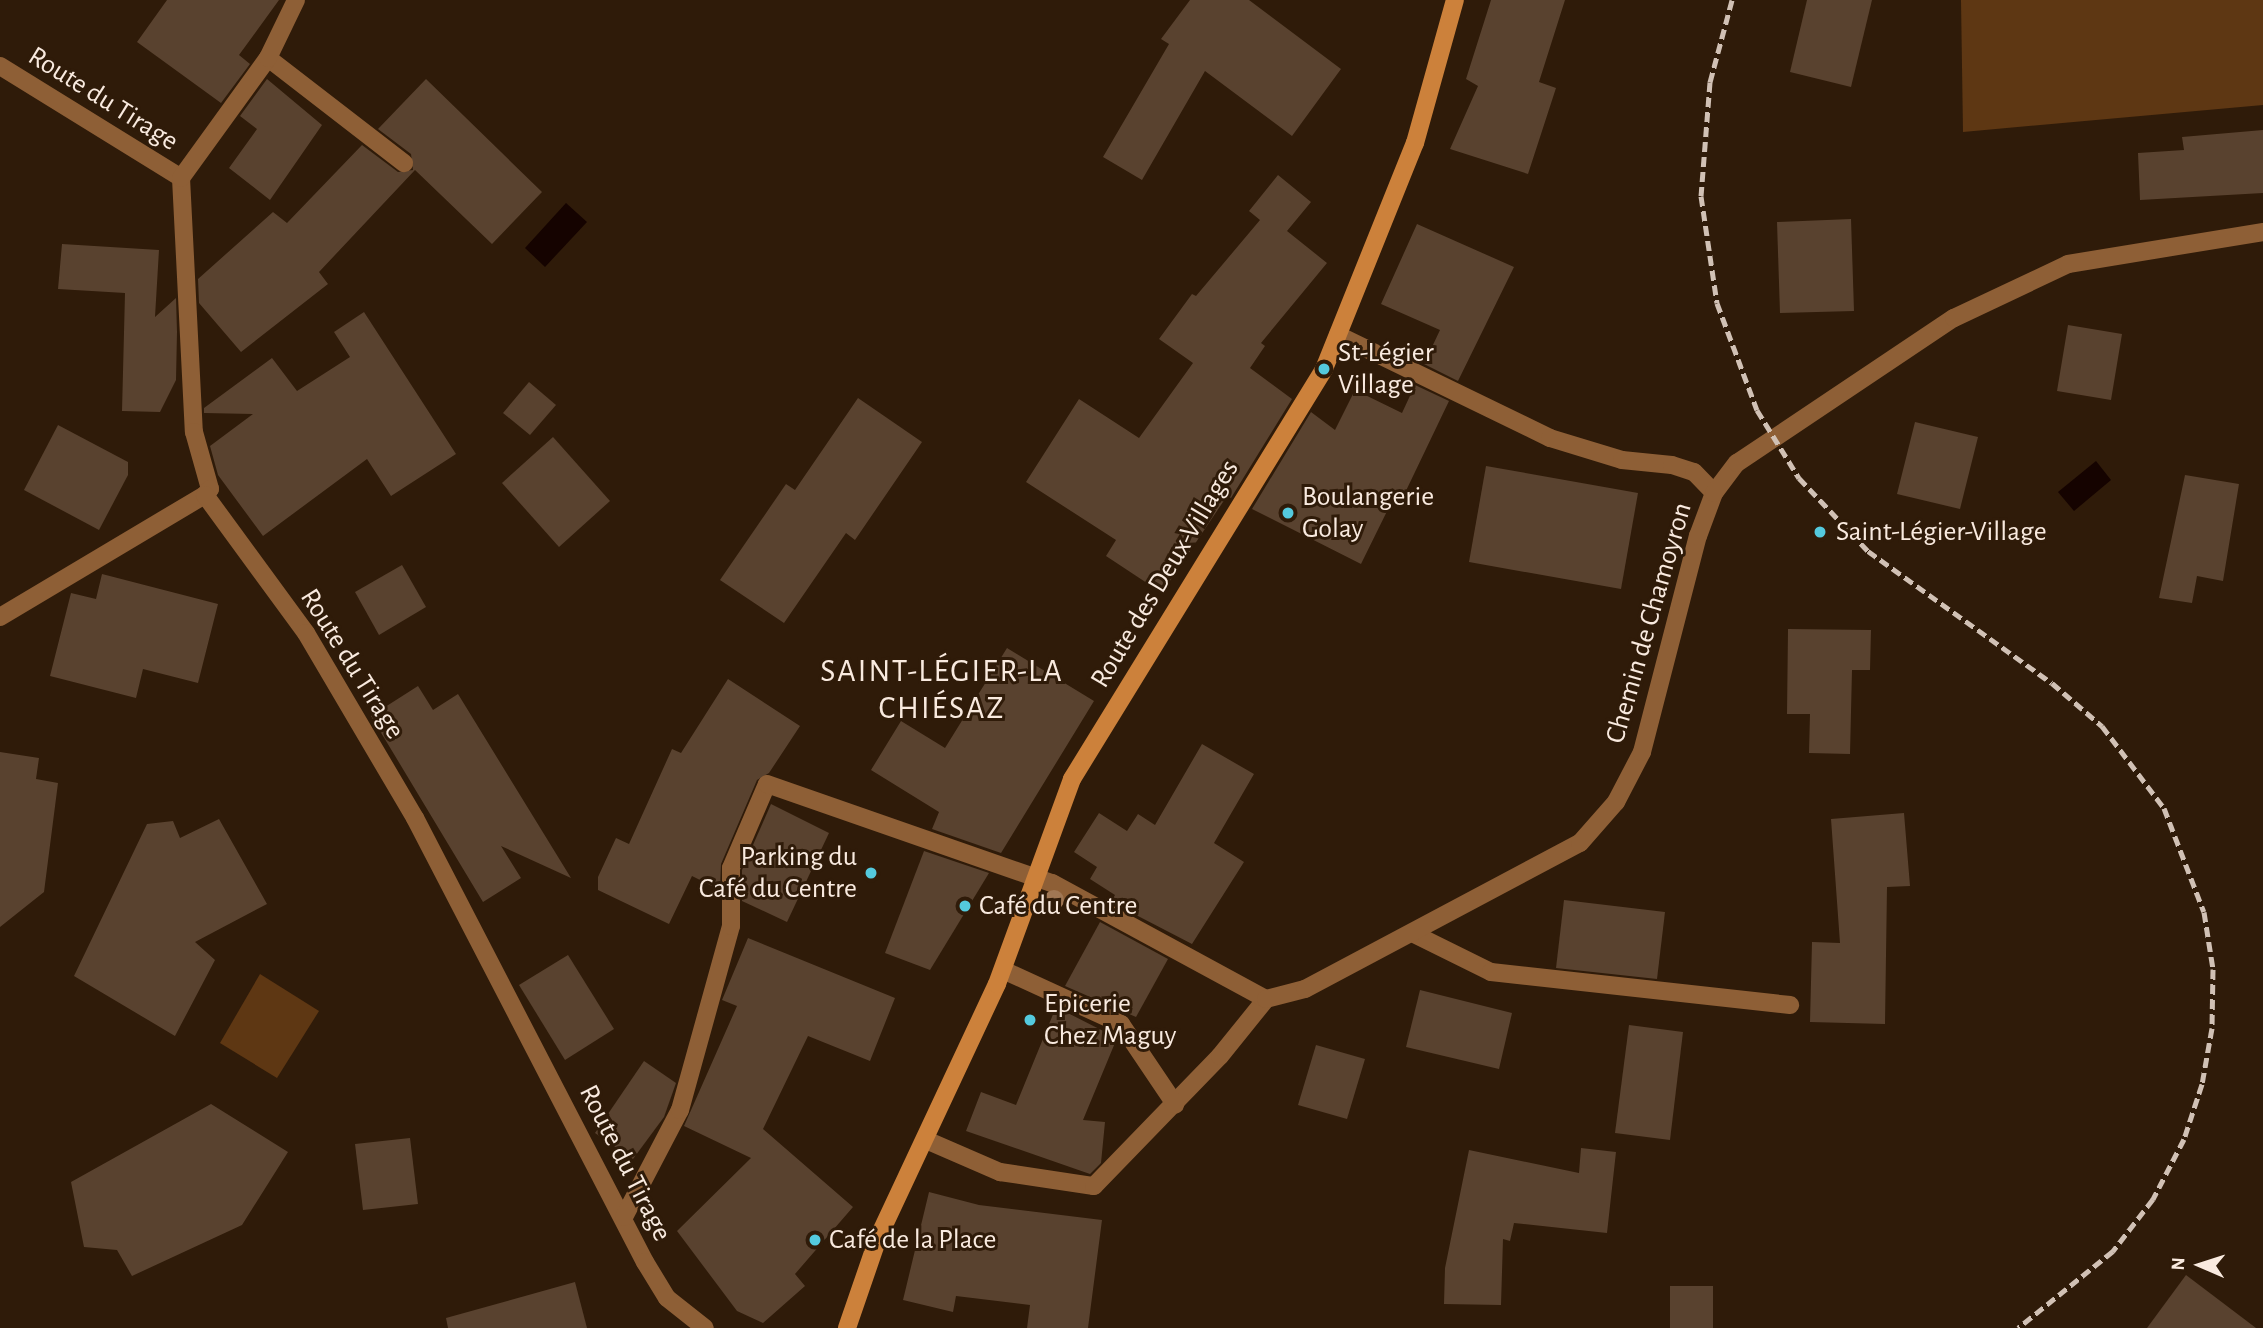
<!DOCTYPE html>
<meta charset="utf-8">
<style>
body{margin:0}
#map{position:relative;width:2263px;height:1328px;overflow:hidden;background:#2f1b09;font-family:"Alegreya Sans",sans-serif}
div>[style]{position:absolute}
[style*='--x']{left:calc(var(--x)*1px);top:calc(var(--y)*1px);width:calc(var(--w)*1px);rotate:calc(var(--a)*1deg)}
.green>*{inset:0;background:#5e3713}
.water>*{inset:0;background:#150300}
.building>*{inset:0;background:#59422f}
.lane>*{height:18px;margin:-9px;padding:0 9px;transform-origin:9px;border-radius:9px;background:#8e5f36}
.street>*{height:18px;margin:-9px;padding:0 9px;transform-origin:9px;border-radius:9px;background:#8e5f36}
.secondary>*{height:18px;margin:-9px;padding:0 9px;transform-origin:9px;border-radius:9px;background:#cc813b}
.rail>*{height:5px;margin-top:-2.5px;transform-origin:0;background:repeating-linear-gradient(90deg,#d1c1b5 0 10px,transparent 0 15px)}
.trees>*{width:20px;height:20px;margin:-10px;border-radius:50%;background:#a07754}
.dots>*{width:19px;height:19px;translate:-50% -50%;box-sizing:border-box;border:4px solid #2f1b09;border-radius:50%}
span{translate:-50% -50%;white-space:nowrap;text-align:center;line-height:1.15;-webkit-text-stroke:6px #2f1b09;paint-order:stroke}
.street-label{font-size:28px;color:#f9eadf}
.poi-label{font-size:28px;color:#f9eadf}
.left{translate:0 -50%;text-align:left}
.right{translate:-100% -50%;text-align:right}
.quarter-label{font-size:32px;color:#f9eadf;letter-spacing:2px}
.north{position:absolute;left:2165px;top:1230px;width:70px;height:70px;-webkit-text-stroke:5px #2f1b09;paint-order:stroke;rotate:273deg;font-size:19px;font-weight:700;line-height:28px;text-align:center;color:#f9eadf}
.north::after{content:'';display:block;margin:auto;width:24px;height:32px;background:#f9eadf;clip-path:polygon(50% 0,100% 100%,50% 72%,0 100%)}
</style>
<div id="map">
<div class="green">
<div style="clip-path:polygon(1961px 0,2263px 0,2263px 105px,1963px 132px)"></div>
<div style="clip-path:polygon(260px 974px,319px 1011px,277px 1078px,220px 1043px)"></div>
</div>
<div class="water">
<div style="clip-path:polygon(566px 203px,587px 222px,545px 267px,525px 248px)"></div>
<div style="clip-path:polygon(2096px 461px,2111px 480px,2074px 511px,2058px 492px)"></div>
</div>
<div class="building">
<div style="clip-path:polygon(167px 0,279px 0,239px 55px,250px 64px,221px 103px,137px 42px)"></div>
<div style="clip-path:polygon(1190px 0,1249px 0,1341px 69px,1292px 136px,1205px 71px,1142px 180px,1103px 157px,1169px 44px,1161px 39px)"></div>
<div style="clip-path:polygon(1491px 0,1565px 0,1539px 82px,1556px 88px,1528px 174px,1450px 149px,1478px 86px,1466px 79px)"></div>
<div style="clip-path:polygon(1807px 0,1872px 0,1851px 87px,1790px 72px)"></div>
<div style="clip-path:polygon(267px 79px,322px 125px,270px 200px,229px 168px,257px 129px,240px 116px)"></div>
<div style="clip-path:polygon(426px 79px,542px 192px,492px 244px,415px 170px,319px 272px,328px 284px,241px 352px,199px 303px,198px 279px,273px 212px,287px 223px,362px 145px,398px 172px,413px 170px,411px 154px,378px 129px)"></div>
<div style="clip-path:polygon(2263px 130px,2263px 193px,2140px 200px,2138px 153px,2184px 150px,2182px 137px)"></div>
<div style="clip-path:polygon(1278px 175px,1311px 202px,1287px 231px,1327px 263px,1261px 343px,1265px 346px,1250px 368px,1292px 399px,1231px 498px,1227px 496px,1162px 593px,1106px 556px,1116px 540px,1026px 482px,1079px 399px,1139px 438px,1193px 363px,1159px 339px,1192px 294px,1196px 296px,1260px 220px,1249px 211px)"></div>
<div style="clip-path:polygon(1851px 219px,1854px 311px,1780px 313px,1777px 222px)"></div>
<div style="clip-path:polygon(1417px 224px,1514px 267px,1458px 381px,1424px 364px,1440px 330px,1381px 304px)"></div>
<div style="clip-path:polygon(62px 244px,159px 250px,155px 317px,176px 298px,177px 332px,176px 380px,160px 412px,122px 411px,125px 293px,58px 289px)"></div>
<div style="clip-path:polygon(364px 312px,456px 454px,391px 496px,367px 459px,263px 536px,218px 475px,210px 446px,253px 414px,204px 413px,204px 408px,272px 358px,297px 391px,350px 357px,334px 332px)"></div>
<div style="clip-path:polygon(2068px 325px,2122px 334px,2111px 400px,2057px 391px)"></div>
<div style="clip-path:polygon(529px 382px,556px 405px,530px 435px,503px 413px)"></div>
<div style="clip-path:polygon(1415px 385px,1449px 401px,1403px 497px,1396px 493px,1361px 564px,1252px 509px,1311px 412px,1335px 430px,1355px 390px,1402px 413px)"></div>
<div style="clip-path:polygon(858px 398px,922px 442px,855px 540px,846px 533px,784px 623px,720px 580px,786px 484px,795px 490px)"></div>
<div style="clip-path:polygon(1915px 422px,1978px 437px,1960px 509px,1897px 494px)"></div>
<div style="clip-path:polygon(58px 425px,128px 462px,128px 475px,99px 530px,24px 490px)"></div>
<div style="clip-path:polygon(553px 437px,610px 501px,559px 547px,502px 483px)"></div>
<div style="clip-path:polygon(1486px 466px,1638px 493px,1621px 589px,1469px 562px)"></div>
<div style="clip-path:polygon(2185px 475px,2239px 484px,2223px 581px,2197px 576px,2192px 603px,2159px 598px)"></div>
<div style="clip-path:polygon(402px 565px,426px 607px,379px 635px,355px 592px)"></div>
<div style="clip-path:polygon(102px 574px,218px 604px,198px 683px,143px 669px,136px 698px,50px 676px,71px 593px,96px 599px)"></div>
<div style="clip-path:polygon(1788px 629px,1871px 630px,1870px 670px,1852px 670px,1850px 754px,1809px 753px,1810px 714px,1787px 714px)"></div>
<div style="clip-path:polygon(1007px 648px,1094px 701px,1001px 853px,932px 829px,939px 812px,871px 770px,901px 721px,945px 748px)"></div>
<div style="clip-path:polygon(728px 679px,800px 726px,769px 773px,757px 780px,721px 864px,720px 890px,692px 876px,669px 924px,598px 890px,598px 877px,616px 838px,629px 844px,672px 749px,681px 753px)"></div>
<div style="clip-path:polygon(418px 686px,433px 710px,458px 694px,571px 878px,501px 846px,521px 878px,483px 902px,371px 716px)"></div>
<div style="clip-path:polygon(1202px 744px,1254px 774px,1214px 843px,1244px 862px,1192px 944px,1111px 902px,1115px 895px,1090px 879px,1097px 867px,1074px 852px,1099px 813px,1127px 831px,1138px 814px,1155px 825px)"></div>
<div style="clip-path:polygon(0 752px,39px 758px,36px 779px,58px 783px,44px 892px,0 927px)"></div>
<div style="clip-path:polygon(771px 804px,829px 833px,787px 922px,742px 901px,742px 870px)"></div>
<div style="clip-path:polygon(1904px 813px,1910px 886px,1887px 887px,1885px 1024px,1810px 1022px,1812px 942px,1840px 943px,1831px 819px)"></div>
<div style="clip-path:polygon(219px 819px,267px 904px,195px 942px,215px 960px,175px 1036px,74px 976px,147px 824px,173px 821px,180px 838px)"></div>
<div style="clip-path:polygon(924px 851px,989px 873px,930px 970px,885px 953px)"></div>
<div style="clip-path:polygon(1564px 900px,1665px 912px,1657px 979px,1556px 968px)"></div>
<div style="clip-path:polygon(1100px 922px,1168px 959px,1136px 1017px,1065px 986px)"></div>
<div style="clip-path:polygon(748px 938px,895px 998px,870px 1061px,808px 1036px,763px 1129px,853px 1207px,795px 1274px,805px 1286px,763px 1323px,737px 1311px,677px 1231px,751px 1158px,684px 1126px,737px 1006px,722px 1000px)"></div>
<div style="clip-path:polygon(568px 955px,614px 1029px,565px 1060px,519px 985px)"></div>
<div style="clip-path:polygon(1420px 990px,1512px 1013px,1499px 1069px,1406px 1047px)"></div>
<div style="clip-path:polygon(1056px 1007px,1117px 1038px,1083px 1120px,1105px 1122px,1101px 1163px,1090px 1174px,966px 1131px,981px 1092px,1016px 1105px)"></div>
<div style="clip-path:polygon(1629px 1025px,1683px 1032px,1670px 1140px,1615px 1133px)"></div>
<div style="clip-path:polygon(1316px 1045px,1365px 1059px,1347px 1119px,1298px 1105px)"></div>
<div style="clip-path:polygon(644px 1061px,676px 1083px,664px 1117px,633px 1159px,595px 1133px)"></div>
<div style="clip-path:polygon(211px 1104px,288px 1152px,242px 1225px,132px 1276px,117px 1250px,84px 1247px,71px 1182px)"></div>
<div style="clip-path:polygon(410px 1138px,418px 1204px,363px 1210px,355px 1144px)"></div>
<div style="clip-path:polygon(1581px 1148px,1616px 1152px,1607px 1233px,1514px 1223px,1510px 1241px,1503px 1239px,1501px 1305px,1444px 1304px,1445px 1268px,1469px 1150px,1579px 1173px)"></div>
<div style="clip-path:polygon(929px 1192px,979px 1205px,1102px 1220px,1088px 1328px,1027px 1328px,1030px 1305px,956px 1296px,953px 1312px,903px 1300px)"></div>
<div style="clip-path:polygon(2186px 1275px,2256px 1328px,2147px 1328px)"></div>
<div style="clip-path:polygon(575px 1282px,587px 1328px,448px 1328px,446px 1318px)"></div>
<div style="clip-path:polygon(1670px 1286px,1713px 1286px,1713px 1328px,1670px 1328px)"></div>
</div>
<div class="lane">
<div style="--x:268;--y:58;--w:172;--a:37.7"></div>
<div style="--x:0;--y:617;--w:239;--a:-30.8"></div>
<div style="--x:1412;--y:933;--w:88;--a:26.3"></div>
<div style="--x:1491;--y:972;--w:301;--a:6.3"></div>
<div style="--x:926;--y:1140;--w:81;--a:23.4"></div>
<div style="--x:1000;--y:1172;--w:95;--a:8.5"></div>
<div style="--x:1094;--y:1186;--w:181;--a:-45.9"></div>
<div style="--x:1220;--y:1056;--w:73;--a:-51.1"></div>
</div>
<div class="street">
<div style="--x:0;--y:66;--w:213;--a:31.7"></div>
<div style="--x:181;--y:178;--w:254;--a:87.1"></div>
<div style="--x:194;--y:432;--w:59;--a:74.3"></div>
<div style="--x:210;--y:489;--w:8;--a:130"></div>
<div style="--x:205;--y:495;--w:171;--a:53.8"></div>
<div style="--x:306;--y:633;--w:215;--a:59.5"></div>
<div style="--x:415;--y:818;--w:500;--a:62.62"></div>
<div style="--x:645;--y:1262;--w:42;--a:58.6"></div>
<div style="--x:667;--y:1298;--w:48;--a:38.3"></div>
<div style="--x:181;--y:178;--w:148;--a:-54.1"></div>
<div style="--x:268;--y:58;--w:64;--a:-64.2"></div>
<div style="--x:1338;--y:335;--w:236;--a:25.9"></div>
<div style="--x:1550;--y:438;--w:75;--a:17"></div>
<div style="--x:1622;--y:460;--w:50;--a:5.7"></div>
<div style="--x:1672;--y:465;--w:23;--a:18"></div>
<div style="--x:1694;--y:472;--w:29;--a:46"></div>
<div style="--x:1003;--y:970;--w:130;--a:24.6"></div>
<div style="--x:1121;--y:1024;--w:97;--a:56"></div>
<div style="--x:624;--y:1217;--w:121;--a:-62.4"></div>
<div style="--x:680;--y:1110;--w:191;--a:-74.5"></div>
<div style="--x:731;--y:926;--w:58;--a:-90"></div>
<div style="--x:731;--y:868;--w:91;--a:-66.8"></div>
<div style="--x:767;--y:784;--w:302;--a:19.2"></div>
<div style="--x:1052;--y:883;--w:243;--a:28.5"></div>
<div style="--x:1266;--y:999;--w:40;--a:-14.4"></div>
<div style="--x:1305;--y:989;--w:311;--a:-28"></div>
<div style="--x:1580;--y:843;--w:55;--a:-48.7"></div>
<div style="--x:1616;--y:802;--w:56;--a:-62.5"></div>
<div style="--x:1642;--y:752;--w:223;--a:-75.5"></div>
<div style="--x:1698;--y:536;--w:46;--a:-69.6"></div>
<div style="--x:1714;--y:493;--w:38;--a:-53"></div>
<div style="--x:1737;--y:463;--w:261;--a:-33.8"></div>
<div style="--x:1954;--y:318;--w:126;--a:-25.3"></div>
<div style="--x:2068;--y:264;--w:198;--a:-9.3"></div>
</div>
<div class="secondary">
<div style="--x:847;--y:1328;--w:95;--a:-71"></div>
<div style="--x:878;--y:1238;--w:280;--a:-64.9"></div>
<div style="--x:997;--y:984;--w:218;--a:-69.9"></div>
<div style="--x:1072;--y:779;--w:481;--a:-58.4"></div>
<div style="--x:1324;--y:369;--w:244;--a:-68.1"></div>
<div style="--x:1415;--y:143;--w:148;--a:-74.4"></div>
</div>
<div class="rail">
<div style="--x:1732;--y:0;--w:85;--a:105"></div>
<div style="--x:1710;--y:82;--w:114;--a:94.5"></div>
<div style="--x:1701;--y:196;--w:108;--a:81.5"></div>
<div style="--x:1717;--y:303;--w:114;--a:69.5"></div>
<div style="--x:1757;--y:410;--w:80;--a:58.3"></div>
<div style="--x:1799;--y:478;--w:100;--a:46.6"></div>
<div style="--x:1868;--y:551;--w:226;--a:35.7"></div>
<div style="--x:2052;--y:683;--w:66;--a:40.7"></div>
<div style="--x:2102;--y:726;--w:103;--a:52.9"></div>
<div style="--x:2164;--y:808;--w:111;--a:69"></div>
<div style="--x:2204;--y:912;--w:58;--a:81"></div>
<div style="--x:2213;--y:969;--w:59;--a:91"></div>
<div style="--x:2212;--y:1028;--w:57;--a:100.1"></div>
<div style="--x:2202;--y:1084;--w:58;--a:108.1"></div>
<div style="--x:2184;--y:1139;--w:68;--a:117.3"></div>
<div style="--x:2153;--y:1199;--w:66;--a:127.6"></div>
<div style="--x:2113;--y:1251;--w:122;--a:141"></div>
</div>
<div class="trees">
<div style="left:1054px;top:900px"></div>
</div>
<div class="dots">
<div style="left:1324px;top:369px;background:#54cade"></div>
<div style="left:1288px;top:513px;background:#54cade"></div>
<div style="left:1820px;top:532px;background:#54cade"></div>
<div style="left:871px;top:873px;background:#54cade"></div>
<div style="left:965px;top:906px;background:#54cade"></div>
<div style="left:1030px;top:1020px;background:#54cade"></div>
<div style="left:815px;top:1240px;background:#54cade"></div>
</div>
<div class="street-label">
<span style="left:103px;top:99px;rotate:32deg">Route du Tirage</span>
<span style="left:1165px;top:574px;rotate:-59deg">Route des Deux-Villages</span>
<span style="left:1649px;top:623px;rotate:-74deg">Chemin de Chamoyron</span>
<span style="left:352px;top:664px;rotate:58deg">Route du Tirage</span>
<span style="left:625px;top:1163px;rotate:63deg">Route du Tirage</span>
</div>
<div class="poi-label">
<span class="left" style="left:1338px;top:369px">St-Légier<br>Village</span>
<span class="left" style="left:1302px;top:513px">Boulangerie<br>Golay</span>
<span class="left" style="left:1836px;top:532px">Saint-Légier-Village</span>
<span class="right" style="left:857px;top:873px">Parking du<br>Café du Centre</span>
<span class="left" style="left:979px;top:906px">Café du Centre</span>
<span class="left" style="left:1044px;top:1020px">Epicerie<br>Chez Maguy</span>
<span class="left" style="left:829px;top:1240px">Café de la Place</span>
</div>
<div class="quarter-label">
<span style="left:942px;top:690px">SAINT-LÉGIER-LA<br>CHIÉSAZ</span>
</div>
<div class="north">N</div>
</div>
